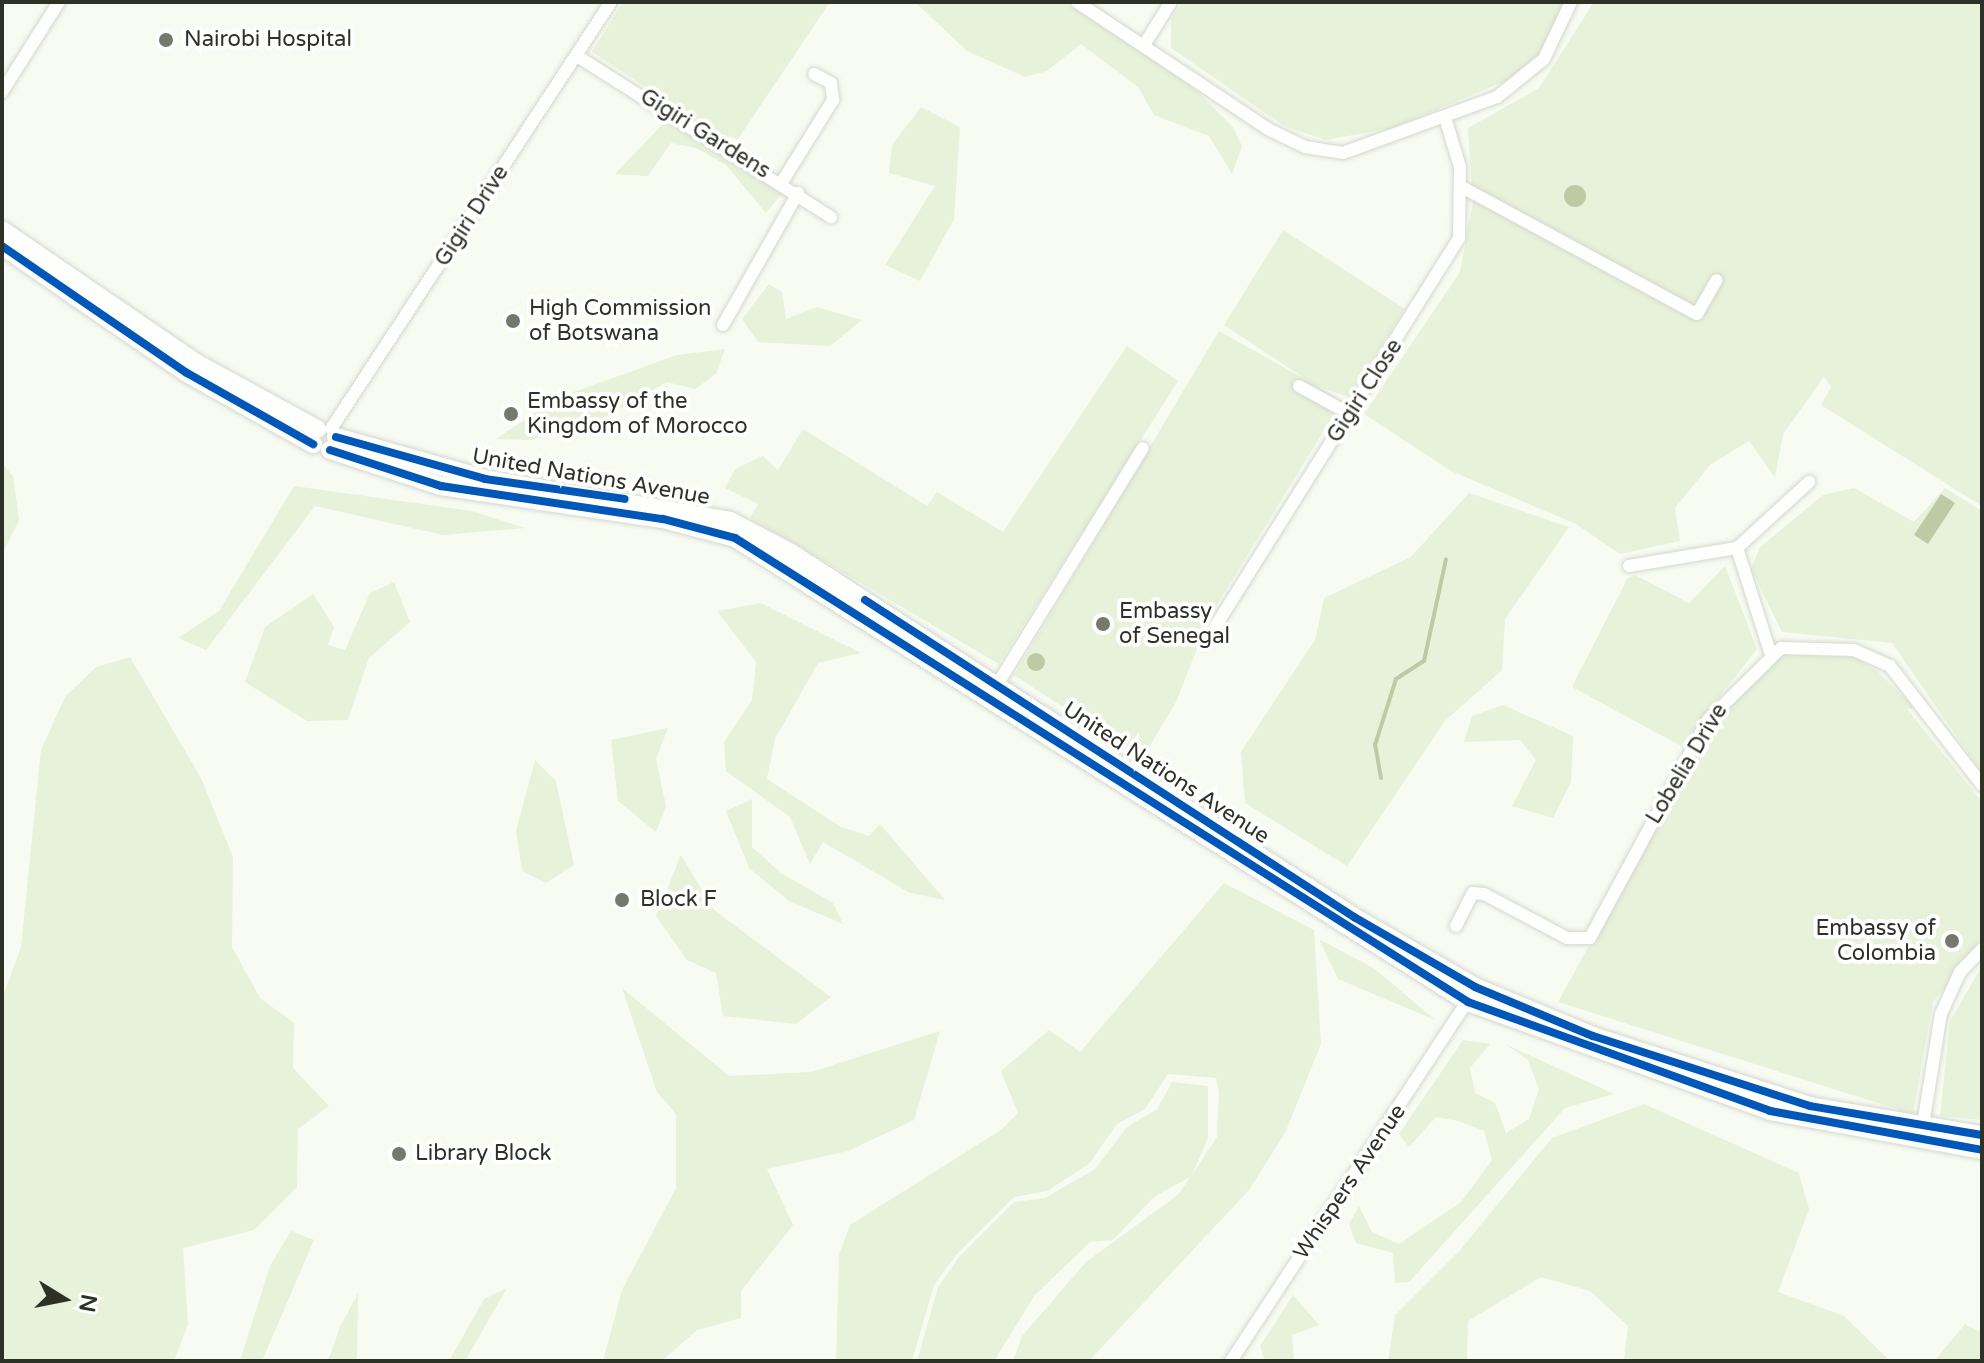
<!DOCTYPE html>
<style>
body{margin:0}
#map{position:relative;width:1984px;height:1363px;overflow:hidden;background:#f7fbf2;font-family:"Varela Round",sans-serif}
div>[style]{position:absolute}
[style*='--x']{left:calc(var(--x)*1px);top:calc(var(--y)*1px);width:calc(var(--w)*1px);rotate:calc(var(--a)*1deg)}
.green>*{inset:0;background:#e8f2da}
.water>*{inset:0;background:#bdcba5}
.round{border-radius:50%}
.stream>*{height:4px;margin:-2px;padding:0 2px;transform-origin:2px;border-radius:2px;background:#bdcba5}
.roads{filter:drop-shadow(0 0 2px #d4d8cf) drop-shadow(0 0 2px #d4d8cf)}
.street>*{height:12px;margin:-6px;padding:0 6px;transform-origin:6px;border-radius:6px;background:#fefefd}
.secondary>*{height:18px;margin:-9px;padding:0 9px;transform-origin:9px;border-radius:9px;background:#fefefd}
.cycleway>*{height:8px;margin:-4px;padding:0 4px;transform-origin:4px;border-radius:4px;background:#0057b8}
.dots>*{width:22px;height:22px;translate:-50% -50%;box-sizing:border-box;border:4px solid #fff;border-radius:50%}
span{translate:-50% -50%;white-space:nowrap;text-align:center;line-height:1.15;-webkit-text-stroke:8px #fff;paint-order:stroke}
.poi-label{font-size:22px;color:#2d3126}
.left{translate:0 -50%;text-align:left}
.right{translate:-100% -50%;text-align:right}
.street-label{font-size:22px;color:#2d3126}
.frame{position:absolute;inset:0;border:4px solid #2d3126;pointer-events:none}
.north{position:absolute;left:24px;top:1259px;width:80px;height:80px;-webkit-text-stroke:6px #fff;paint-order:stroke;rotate:100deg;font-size:22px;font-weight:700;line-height:32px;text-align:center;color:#2d3126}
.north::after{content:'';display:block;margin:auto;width:28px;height:36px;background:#2d3126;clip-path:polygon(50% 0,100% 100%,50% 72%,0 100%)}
</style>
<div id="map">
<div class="green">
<div style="clip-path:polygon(623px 2px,830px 2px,738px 139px,727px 135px,782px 193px,766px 213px,726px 165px,696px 148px,671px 143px,648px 176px,615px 174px,678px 108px,592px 52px)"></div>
<div style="clip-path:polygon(915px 2px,1064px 2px,1193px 87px,1233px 127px,1242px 146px,1232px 174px,1209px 136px,1154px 115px,1138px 87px,1081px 44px,1047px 71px,1025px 77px,967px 51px)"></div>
<div style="clip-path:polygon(1182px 2px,1564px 2px,1542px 55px,1517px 76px,1393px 128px,1326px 140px,1284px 126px,1171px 48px,1171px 19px)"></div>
<div style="clip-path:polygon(1594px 2px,1982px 2px,1982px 506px,1821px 405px,1831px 387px,1824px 377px,1783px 434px,1775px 478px,1749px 441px,1710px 465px,1675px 508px,1680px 541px,1620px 554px,1576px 524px,1451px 471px,1364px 414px,1460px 272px,1473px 202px,1468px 128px,1539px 88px)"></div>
<div style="clip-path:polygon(921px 107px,960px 127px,954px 219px,920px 281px,885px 265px,935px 186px,889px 173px,892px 145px)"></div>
<div style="clip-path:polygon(1283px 230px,1405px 309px,1349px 397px,1319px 387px,1342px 401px,1210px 616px,1176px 702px,1142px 759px,1014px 675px,1219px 331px,1307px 380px,1224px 325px)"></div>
<div style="clip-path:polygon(769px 284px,782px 292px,786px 319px,817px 307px,862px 320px,830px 346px,758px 342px,742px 319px)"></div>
<div style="clip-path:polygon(1127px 346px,1178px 381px,999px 664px,750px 518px,758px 504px,725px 488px,735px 469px,763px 456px,778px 470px,803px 429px,927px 506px,937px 492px,1003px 532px)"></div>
<div style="clip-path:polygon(725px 349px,716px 374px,695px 389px,667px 382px,600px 420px,566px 422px,533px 440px,496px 439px,557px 398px,677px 355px)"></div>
<div style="clip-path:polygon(2px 463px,13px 476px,19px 520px,2px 554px)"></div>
<div style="clip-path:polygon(294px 486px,472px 511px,525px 528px,443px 535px,315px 506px,206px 650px,178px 638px,219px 611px)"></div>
<div style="clip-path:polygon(1854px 488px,1914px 522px,1945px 488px,1982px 511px,1982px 773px,1892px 643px,1782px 632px,1751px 569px,1760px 547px,1823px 495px)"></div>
<div style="clip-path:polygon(1469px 493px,1569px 527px,1505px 619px,1502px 670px,1445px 721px,1347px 866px,1245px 803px,1241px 752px,1315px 640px,1324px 598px,1411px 557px)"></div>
<div style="clip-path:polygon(1725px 566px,1757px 649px,1681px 746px,1572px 687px,1627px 579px,1635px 575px,1689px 603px)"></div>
<div style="clip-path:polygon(394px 582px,410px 622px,369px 658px,348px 720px,307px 721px,245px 682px,265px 627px,313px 594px,334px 627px,328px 645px,345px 650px,370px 593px)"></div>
<div style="clip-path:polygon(761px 603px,861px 653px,818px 663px,775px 739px,767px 779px,841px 827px,869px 836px,880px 824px,945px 900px,910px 893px,823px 842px,810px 864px,790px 817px,726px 771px,724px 742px,752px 700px,756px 662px,717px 611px)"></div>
<div style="clip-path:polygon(1774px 654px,1855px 657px,1877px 671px,1915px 708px,1907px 709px,1982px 802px,1982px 938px,1933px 1002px,1913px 1114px,1558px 1002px,1710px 725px)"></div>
<div style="clip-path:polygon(130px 657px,201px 778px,233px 857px,232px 947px,260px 998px,294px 1023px,293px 1068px,329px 1106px,298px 1129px,297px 1187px,254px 1230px,183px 1248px,188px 1324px,174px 1361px,2px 1361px,2px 999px,21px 947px,41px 750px,65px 697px,96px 667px)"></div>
<div style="clip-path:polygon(1503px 705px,1573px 736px,1571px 782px,1553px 818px,1512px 806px,1536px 760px,1520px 740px,1464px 742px,1472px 716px)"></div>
<div style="clip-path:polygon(668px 728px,656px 759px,666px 806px,656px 832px,618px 801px,611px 740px)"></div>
<div style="clip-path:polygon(535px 760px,556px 781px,574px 865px,546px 883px,522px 871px,516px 831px)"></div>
<div style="clip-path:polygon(752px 799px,752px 847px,781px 873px,833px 903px,843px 924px,789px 901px,749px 868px,726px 811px)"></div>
<div style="clip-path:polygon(681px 855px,714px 910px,831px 997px,796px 1024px,723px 1016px,716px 973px,687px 960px,656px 916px)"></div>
<div style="clip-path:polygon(1224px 883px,1314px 930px,1321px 1044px,1285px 1133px,1249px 1190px,1089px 1361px,1013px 1361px,1022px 1336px,1086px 1262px,1179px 1194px,1190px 1177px,1154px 1197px,1113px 1240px,1090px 1242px,1035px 1295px,994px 1361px,917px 1361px,938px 1287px,959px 1257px,1014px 1202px,1045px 1198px,1095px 1169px,1127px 1127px,1157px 1109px,1172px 1082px,1208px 1086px,1208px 1138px,1192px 1175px,1217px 1137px,1219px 1092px,1216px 1078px,1168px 1074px,1145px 1109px,1117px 1124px,1089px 1164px,1047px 1191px,1014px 1197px,956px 1255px,934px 1285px,912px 1361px,836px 1361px,839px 1255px,850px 1225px,1001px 1130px,1018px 1113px,1001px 1071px,1049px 1030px,1080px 1052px)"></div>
<div style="clip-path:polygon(1319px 939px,1375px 969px,1435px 1020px,1338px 979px)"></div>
<div style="clip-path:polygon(1982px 966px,1982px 1120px,1940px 1116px,1950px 1021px)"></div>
<div style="clip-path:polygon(622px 988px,729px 1076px,811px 1072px,940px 1031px,914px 1120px,848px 1151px,767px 1169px,793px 1225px,741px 1291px,741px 1318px,697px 1330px,662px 1361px,603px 1361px,622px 1290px,676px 1188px,676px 1114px,657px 1092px)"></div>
<div style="clip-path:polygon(1463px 1040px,1490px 1044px,1470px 1068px,1475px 1093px,1495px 1103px,1506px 1133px,1529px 1119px,1539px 1089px,1528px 1060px,1505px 1044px,1614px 1094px,1565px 1108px,1409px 1282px,1395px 1283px,1393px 1253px,1356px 1243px,1349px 1224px,1359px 1206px,1372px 1232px,1399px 1244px,1461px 1202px,1492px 1160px,1484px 1131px,1459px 1121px,1436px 1117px,1409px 1147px,1399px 1134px)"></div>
<div style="clip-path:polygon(1644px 1104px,1799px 1173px,1809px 1209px,1778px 1292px,1844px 1316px,1890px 1361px,1624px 1361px,1628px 1326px,1590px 1291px,1541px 1277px,1468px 1321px,1467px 1361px,1388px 1361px,1395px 1315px,1460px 1250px,1552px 1138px)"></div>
<div style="clip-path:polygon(291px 1231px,314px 1240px,262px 1361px,240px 1361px,270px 1266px)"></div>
<div style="clip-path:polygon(507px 1288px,465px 1361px,449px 1361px,484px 1299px)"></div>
<div style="clip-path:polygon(358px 1293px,357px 1361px,328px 1361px,340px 1327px)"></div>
<div style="clip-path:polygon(1293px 1295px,1319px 1325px,1292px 1335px,1294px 1361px,1265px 1361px,1260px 1346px)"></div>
<div style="clip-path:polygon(1965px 1324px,1982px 1333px,1982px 1361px,1934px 1361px)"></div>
</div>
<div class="water">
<div class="round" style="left:1564px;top:185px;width:22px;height:22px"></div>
<div style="clip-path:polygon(1941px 494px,1955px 503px,1928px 544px,1914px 535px)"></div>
<div class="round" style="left:1027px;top:653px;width:18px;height:18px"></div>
</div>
<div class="stream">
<div style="--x:1381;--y:778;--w:34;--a:-100"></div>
<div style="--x:1375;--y:745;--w:69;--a:-72.3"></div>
<div style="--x:1396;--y:679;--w:33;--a:-33"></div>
<div style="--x:1424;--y:661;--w:104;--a:-77.8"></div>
</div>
<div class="roads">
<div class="street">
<div style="--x:1077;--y:2;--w:229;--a:33.6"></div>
<div style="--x:1268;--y:129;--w:41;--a:25.9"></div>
<div style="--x:1305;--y:147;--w:38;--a:9"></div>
<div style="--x:1343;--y:153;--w:164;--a:-20"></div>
<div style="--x:1497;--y:97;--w:60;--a:-39"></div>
<div style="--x:1544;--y:59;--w:63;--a:-64.7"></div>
<div style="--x:1144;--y:45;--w:51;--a:-57.9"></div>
<div style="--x:577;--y:56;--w:301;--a:32.4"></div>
<div style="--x:2;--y:92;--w:107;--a:-57.7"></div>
<div style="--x:782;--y:182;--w:97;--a:-58.1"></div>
<div style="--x:833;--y:100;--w:17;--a:-97"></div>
<div style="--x:831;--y:83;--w:19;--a:-152"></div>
<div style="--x:1460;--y:186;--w:269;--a:28.4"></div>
<div style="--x:1697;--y:314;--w:39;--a:-60"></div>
<div style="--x:723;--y:325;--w:152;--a:-60.4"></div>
<div style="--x:1299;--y:386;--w:58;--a:28.8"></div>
<div style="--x:331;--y:429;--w:511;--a:-56.75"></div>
<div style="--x:1629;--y:566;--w:109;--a:-9.5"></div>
<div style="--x:1205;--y:643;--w:478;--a:-57.9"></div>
<div style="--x:1459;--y:238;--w:71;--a:-89.2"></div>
<div style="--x:1460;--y:167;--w:48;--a:-106.9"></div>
<div style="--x:1770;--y:652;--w:109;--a:-107.6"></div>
<div style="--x:1737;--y:548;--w:98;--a:-42.5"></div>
<div style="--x:997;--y:685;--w:278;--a:-58.4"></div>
<div style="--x:1456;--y:926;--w:37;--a:-63"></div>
<div style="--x:1473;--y:893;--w:11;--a:5"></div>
<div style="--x:1484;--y:894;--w:94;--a:27.9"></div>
<div style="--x:1567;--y:938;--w:23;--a:0"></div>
<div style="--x:1590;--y:938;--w:248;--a:-61.6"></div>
<div style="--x:1708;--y:720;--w:103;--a:-44.6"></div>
<div style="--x:1781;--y:648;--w:73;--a:1.6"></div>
<div style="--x:1854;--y:650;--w:39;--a:24"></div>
<div style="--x:1890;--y:666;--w:150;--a:52.3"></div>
<div style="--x:1922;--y:1131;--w:119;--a:-80.8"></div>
<div style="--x:1941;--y:1014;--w:46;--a:-65.7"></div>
<div style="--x:1960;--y:972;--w:32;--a:-46"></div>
<div style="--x:1231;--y:1361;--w:437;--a:-56.7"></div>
</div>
<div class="secondary">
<div style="--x:2;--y:230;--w:235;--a:34.4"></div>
<div style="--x:196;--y:363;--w:138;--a:28.6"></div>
<div style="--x:2;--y:246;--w:224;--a:34.5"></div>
<div style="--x:187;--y:373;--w:145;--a:29.4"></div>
<div style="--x:336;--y:437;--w:155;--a:15.7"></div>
<div style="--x:485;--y:479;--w:249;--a:9.7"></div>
<div style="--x:730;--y:521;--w:69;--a:27.7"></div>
<div style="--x:791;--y:553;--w:670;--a:32.88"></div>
<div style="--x:1354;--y:917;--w:140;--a:30"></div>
<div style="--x:1475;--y:987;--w:128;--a:22.6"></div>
<div style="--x:1593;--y:1036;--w:228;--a:17.9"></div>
<div style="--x:1810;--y:1106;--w:174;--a:9.6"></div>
<div style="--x:330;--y:450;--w:117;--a:18"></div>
<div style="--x:441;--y:486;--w:224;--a:8.5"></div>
<div style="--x:663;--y:519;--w:74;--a:14.8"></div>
<div style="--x:735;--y:538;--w:868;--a:32.33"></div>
<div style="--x:1468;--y:1002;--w:321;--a:19.8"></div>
<div style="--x:1770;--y:1111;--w:216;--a:10.4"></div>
</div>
</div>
<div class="cycleway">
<div style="--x:2;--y:246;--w:224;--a:34.5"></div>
<div style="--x:187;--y:373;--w:145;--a:29.4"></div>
<div style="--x:336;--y:437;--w:155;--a:15.7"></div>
<div style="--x:485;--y:479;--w:141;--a:8.1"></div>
<div style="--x:330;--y:450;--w:117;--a:18"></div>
<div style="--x:441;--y:486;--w:224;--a:8.5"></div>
<div style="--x:663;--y:519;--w:74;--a:14.8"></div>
<div style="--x:735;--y:538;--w:868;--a:32.33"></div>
<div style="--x:1468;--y:1002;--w:321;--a:19.8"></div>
<div style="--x:1770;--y:1111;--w:216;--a:10.4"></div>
<div style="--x:865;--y:600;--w:583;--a:32.95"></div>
<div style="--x:1354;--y:917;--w:140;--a:30"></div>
<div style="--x:1475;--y:987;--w:128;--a:22.6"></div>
<div style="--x:1593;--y:1036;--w:228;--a:17.9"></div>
<div style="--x:1810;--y:1106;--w:174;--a:9.6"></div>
</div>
<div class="dots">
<div style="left:166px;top:40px;background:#74786d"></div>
<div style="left:513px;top:321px;background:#74786d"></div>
<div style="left:511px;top:414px;background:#74786d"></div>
<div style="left:1103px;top:624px;background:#74786d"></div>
<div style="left:622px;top:900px;background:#74786d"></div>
<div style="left:1952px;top:941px;background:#74786d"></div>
<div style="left:399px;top:1154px;background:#74786d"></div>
</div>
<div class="poi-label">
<span class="left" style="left:184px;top:40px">Nairobi Hospital</span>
<span class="left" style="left:529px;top:321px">High Commission<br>of Botswana</span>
<span class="left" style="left:527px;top:414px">Embassy of the<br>Kingdom of Morocco</span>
<span class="left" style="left:1119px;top:624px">Embassy<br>of Senegal</span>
<span class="left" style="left:640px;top:900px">Block F</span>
<span class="right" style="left:1936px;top:941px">Embassy of<br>Colombia</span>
<span class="left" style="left:415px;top:1154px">Library Block</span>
</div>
<div class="street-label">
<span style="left:705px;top:134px;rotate:32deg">Gigiri Gardens</span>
<span style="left:472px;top:216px;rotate:-57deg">Gigiri Drive</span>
<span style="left:1365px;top:391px;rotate:-57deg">Gigiri Close</span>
<span style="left:591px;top:477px;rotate:10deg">United Nations Avenue</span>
<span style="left:1687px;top:764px;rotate:-59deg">Lobelia Drive</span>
<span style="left:1166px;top:773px;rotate:33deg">United Nations Avenue</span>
<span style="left:1350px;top:1182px;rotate:-56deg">Whispers Avenue</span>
</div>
<div class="frame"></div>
<div class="north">N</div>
</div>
